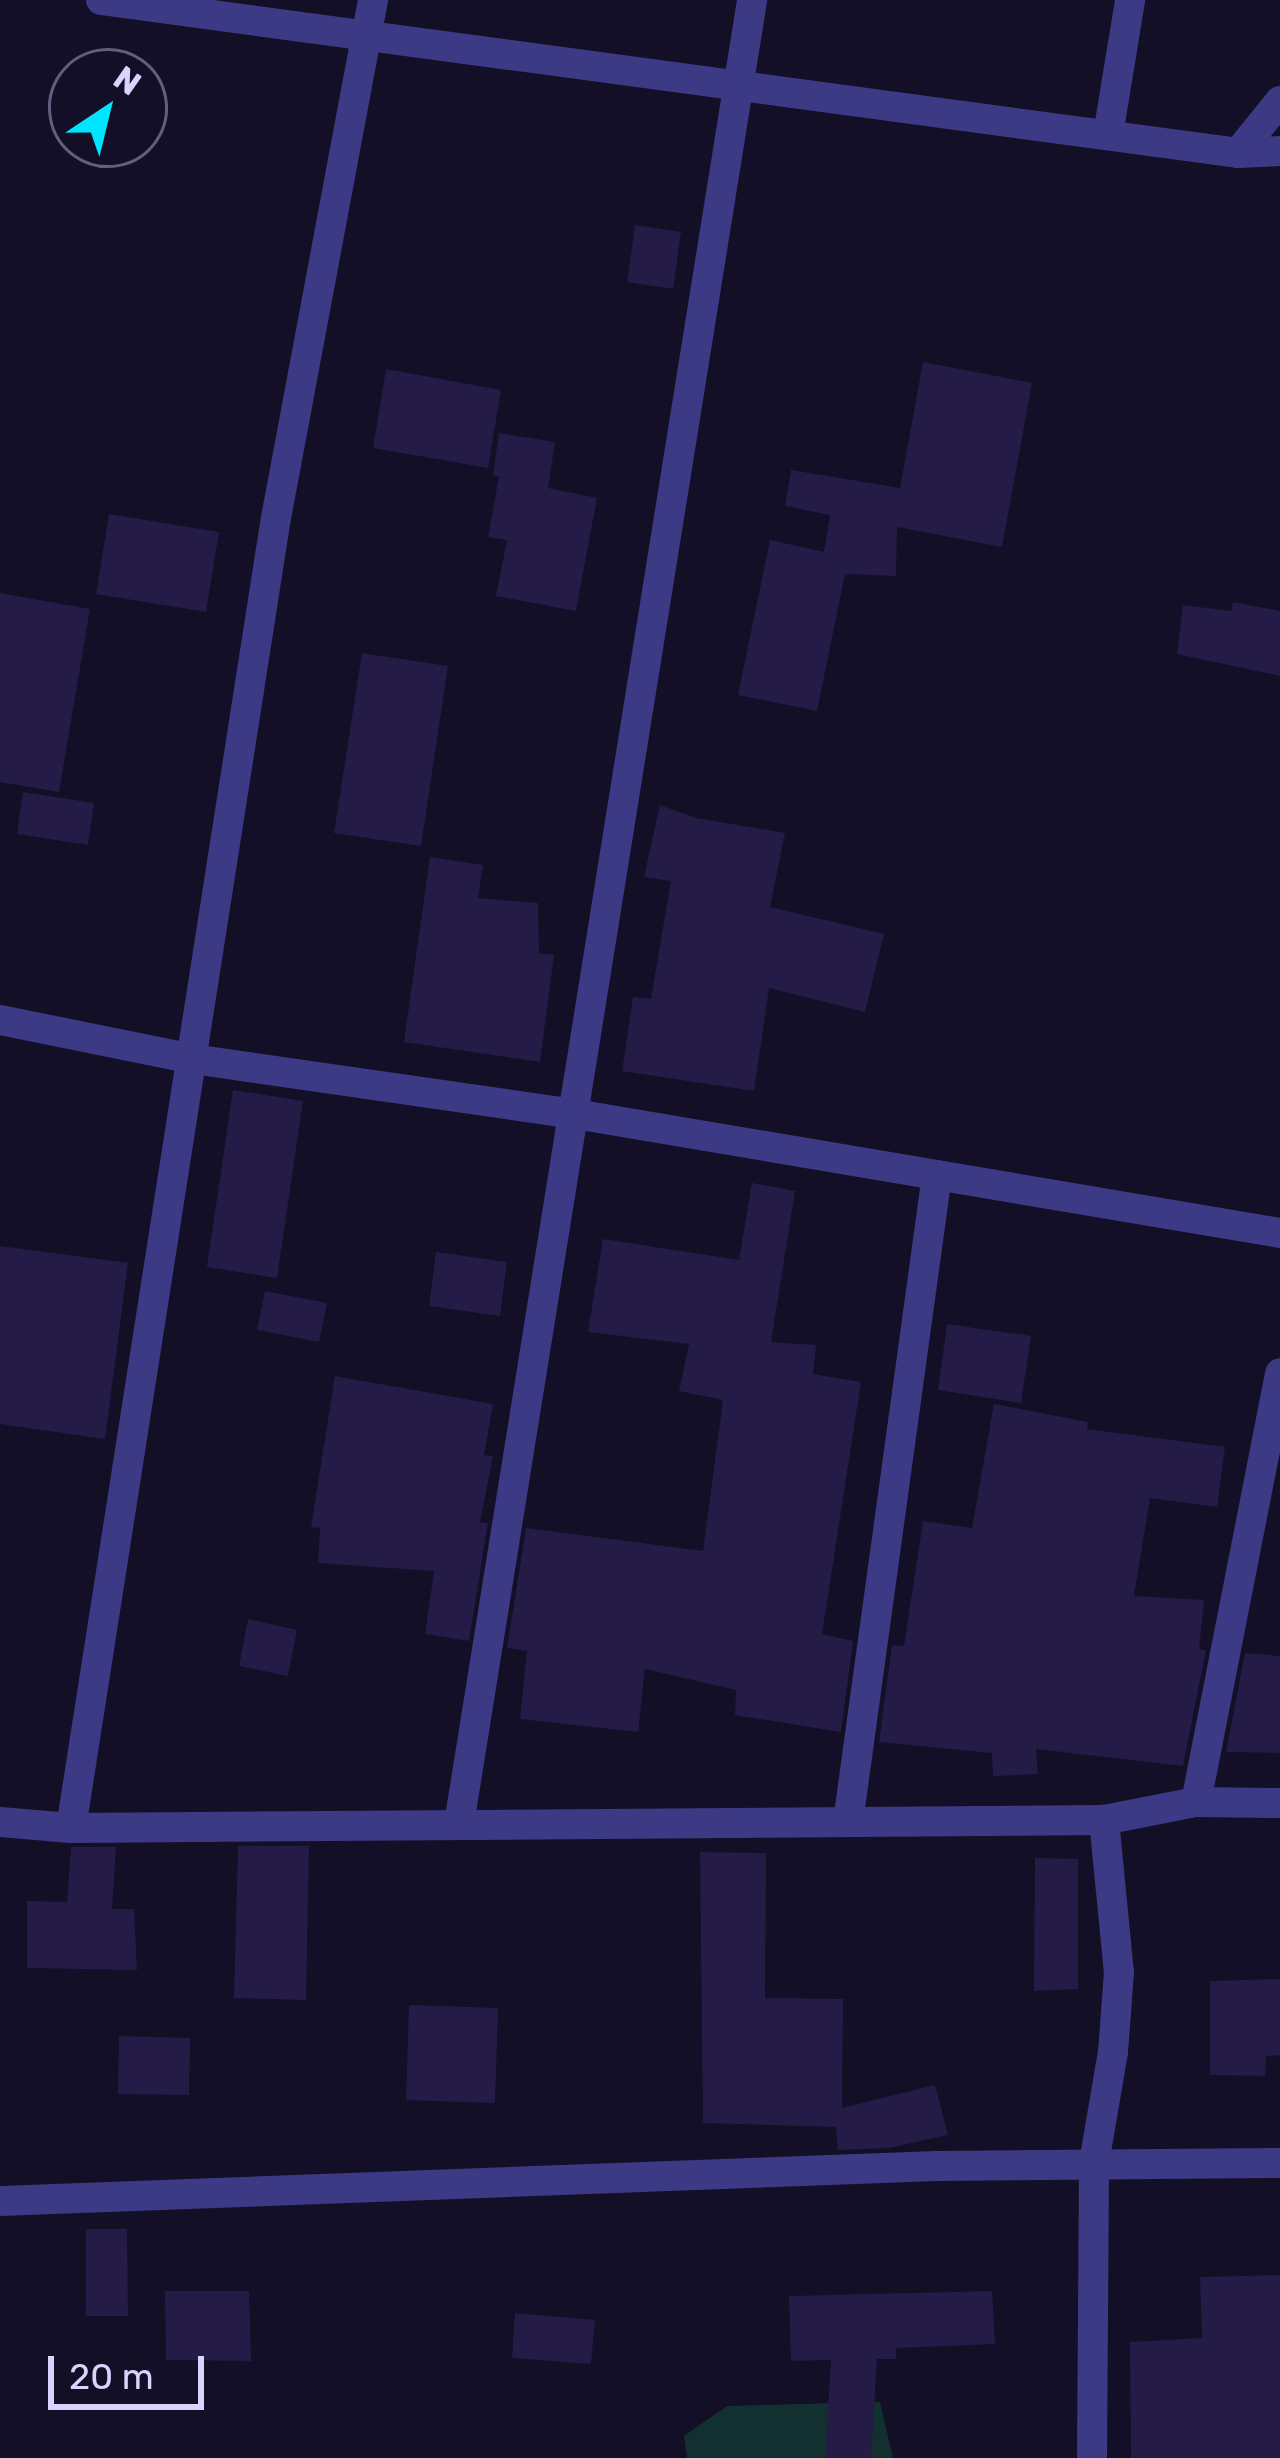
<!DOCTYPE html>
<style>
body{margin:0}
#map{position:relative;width:1280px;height:2458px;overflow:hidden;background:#130f26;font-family:Rubik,sans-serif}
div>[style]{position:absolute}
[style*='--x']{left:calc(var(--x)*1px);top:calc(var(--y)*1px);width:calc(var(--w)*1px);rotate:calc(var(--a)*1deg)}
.green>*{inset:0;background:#12302f}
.building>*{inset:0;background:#241b47}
.minor>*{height:30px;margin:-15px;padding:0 15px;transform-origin:15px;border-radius:15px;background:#3d3a85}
span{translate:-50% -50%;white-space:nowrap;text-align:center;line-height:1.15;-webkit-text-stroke:9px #130f26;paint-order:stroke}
.north{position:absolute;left:48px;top:48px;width:120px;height:120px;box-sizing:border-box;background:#130f26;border:3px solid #625e7d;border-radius:50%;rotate:35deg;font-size:33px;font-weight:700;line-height:48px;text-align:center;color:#d9d4ff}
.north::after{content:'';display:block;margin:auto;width:42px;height:54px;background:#00e5ff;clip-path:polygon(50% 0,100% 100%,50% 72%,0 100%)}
.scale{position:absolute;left:48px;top:2356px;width:156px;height:54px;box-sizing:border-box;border:6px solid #d9d4ff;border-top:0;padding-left:15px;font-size:36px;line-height:42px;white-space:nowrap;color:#d9d4ff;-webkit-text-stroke:9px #130f26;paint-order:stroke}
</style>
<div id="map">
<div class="green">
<div style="clip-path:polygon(880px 2402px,893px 2458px,687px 2458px,684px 2436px,727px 2406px)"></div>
</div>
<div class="building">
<div style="clip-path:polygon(635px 225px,681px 232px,673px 289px,627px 282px)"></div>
<div style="clip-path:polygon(923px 362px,1032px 383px,1002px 547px,897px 527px,896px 576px,845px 574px,817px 711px,738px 695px,770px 540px,824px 552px,830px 515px,785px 506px,791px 470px,900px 488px)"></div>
<div style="clip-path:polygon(386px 369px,501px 390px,488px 468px,373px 448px)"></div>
<div style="clip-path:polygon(499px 433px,555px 442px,548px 488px,597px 498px,576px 611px,496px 596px,507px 540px,488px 537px,499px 476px,493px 475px)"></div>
<div style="clip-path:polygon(109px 514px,219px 532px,206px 612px,96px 594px)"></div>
<div style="clip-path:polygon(0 593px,90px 609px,59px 792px,0 782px)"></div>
<div style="clip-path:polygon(1233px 602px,1280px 611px,1280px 676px,1177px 654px,1183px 605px,1231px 611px)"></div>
<div style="clip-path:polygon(362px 653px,448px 666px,421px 846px,334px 833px)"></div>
<div style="clip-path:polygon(23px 792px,94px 803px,88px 845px,17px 834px)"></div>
<div style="clip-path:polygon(660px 805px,696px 818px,785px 833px,770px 907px,884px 934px,865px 1012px,769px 988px,754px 1091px,622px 1071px,633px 997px,651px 999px,671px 881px,644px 877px)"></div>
<div style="clip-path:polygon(430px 857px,483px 865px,478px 898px,538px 903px,539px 953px,554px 955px,540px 1062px,404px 1042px)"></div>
<div style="clip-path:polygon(233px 1090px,303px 1101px,277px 1278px,207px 1267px)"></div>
<div style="clip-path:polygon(752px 1183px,795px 1191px,771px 1342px,816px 1345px,813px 1374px,861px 1382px,822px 1634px,853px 1641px,841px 1732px,735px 1715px,736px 1690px,645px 1669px,638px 1732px,520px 1719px,527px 1651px,507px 1648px,526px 1528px,703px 1551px,723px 1400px,679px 1391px,689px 1344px,588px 1332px,603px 1239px,739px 1260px)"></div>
<div style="clip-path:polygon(0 1246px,128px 1263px,105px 1439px,0 1424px)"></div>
<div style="clip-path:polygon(436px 1252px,507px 1262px,500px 1316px,429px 1306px)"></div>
<div style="clip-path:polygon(265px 1291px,327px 1303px,319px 1342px,257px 1330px)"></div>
<div style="clip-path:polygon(947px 1324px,1031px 1336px,1021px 1403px,938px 1390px)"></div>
<div style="clip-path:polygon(335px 1376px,493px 1404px,484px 1455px,493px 1456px,480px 1522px,488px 1523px,469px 1641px,425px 1634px,434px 1571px,318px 1563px,320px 1528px,311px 1527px)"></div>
<div style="clip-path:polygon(994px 1404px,1088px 1422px,1087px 1429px,1225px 1447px,1217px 1507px,1150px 1498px,1134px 1596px,1204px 1600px,1199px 1649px,1206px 1650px,1183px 1766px,1036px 1749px,1038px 1774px,993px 1776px,992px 1753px,879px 1742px,892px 1645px,904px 1646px,923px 1521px,972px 1528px)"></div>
<div style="clip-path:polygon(248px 1619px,297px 1630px,288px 1676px,239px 1666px)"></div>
<div style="clip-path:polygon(1245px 1653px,1280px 1656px,1280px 1753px,1226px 1752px)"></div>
<div style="clip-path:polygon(238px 1846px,309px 1846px,306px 2000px,234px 1998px)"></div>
<div style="clip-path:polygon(71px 1847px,116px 1847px,112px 1909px,134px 1909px,137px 1970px,27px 1968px,27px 1901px,67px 1902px)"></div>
<div style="clip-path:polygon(700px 1852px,766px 1853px,765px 1998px,843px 1999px,842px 2108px,935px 2085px,948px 2135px,889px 2148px,838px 2150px,836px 2127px,703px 2123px)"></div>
<div style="clip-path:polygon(1035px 1858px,1078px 1859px,1078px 1989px,1034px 1991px)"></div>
<div style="clip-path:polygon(1280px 1979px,1280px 2055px,1266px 2056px,1265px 2076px,1210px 2075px,1210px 1981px)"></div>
<div style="clip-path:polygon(409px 2005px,498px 2008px,495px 2103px,406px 2100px)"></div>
<div style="clip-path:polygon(119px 2036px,190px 2038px,189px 2095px,118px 2094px)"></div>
<div style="clip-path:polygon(86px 2229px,127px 2229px,128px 2316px,86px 2316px)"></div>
<div style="clip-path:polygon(1280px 2275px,1280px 2458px,1131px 2458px,1130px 2342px,1202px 2338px,1200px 2277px)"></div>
<div style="clip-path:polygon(165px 2291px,249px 2291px,251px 2361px,166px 2360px)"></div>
<div style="clip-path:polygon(992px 2291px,995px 2344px,896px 2348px,896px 2359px,877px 2359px,871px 2458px,825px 2458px,831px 2360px,791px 2361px,789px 2296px)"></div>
<div style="clip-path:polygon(515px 2313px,595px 2320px,591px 2364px,512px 2358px)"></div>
</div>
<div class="minor">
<div style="--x:101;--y:0;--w:1147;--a:7.66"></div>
<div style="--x:1238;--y:153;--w:42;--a:-2.7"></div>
<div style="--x:1108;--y:135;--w:137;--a:-80.7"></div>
<div style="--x:1238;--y:153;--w:67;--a:-51.1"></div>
<div style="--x:0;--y:1020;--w:197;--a:11.4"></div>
<div style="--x:193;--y:1059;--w:386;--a:8.2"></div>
<div style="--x:575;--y:1114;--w:715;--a:9.58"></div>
<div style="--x:1196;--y:1802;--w:437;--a:-78.9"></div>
<div style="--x:0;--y:1822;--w:71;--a:4.8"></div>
<div style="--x:71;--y:1828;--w:1033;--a:-0.44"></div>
<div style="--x:1104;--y:1820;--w:94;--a:-11.1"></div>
<div style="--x:1196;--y:1802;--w:84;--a:0.7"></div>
<div style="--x:848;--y:1822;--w:653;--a:-82.17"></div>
<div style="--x:459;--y:1824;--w:1847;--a:-80.87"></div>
<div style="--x:71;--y:1828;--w:1326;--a:-81.11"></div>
<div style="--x:276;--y:518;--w:527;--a:-79.39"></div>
<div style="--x:0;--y:2201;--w:937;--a:-2.14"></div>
<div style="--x:936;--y:2166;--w:344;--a:-0.5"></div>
<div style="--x:1092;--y:2458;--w:295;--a:-89.6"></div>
<div style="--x:1094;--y:2163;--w:113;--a:-80.3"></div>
<div style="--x:1113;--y:2052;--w:79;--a:-85.7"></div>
<div style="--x:1119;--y:1973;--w:154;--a:-95.6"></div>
</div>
<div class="north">N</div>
<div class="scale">20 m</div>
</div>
